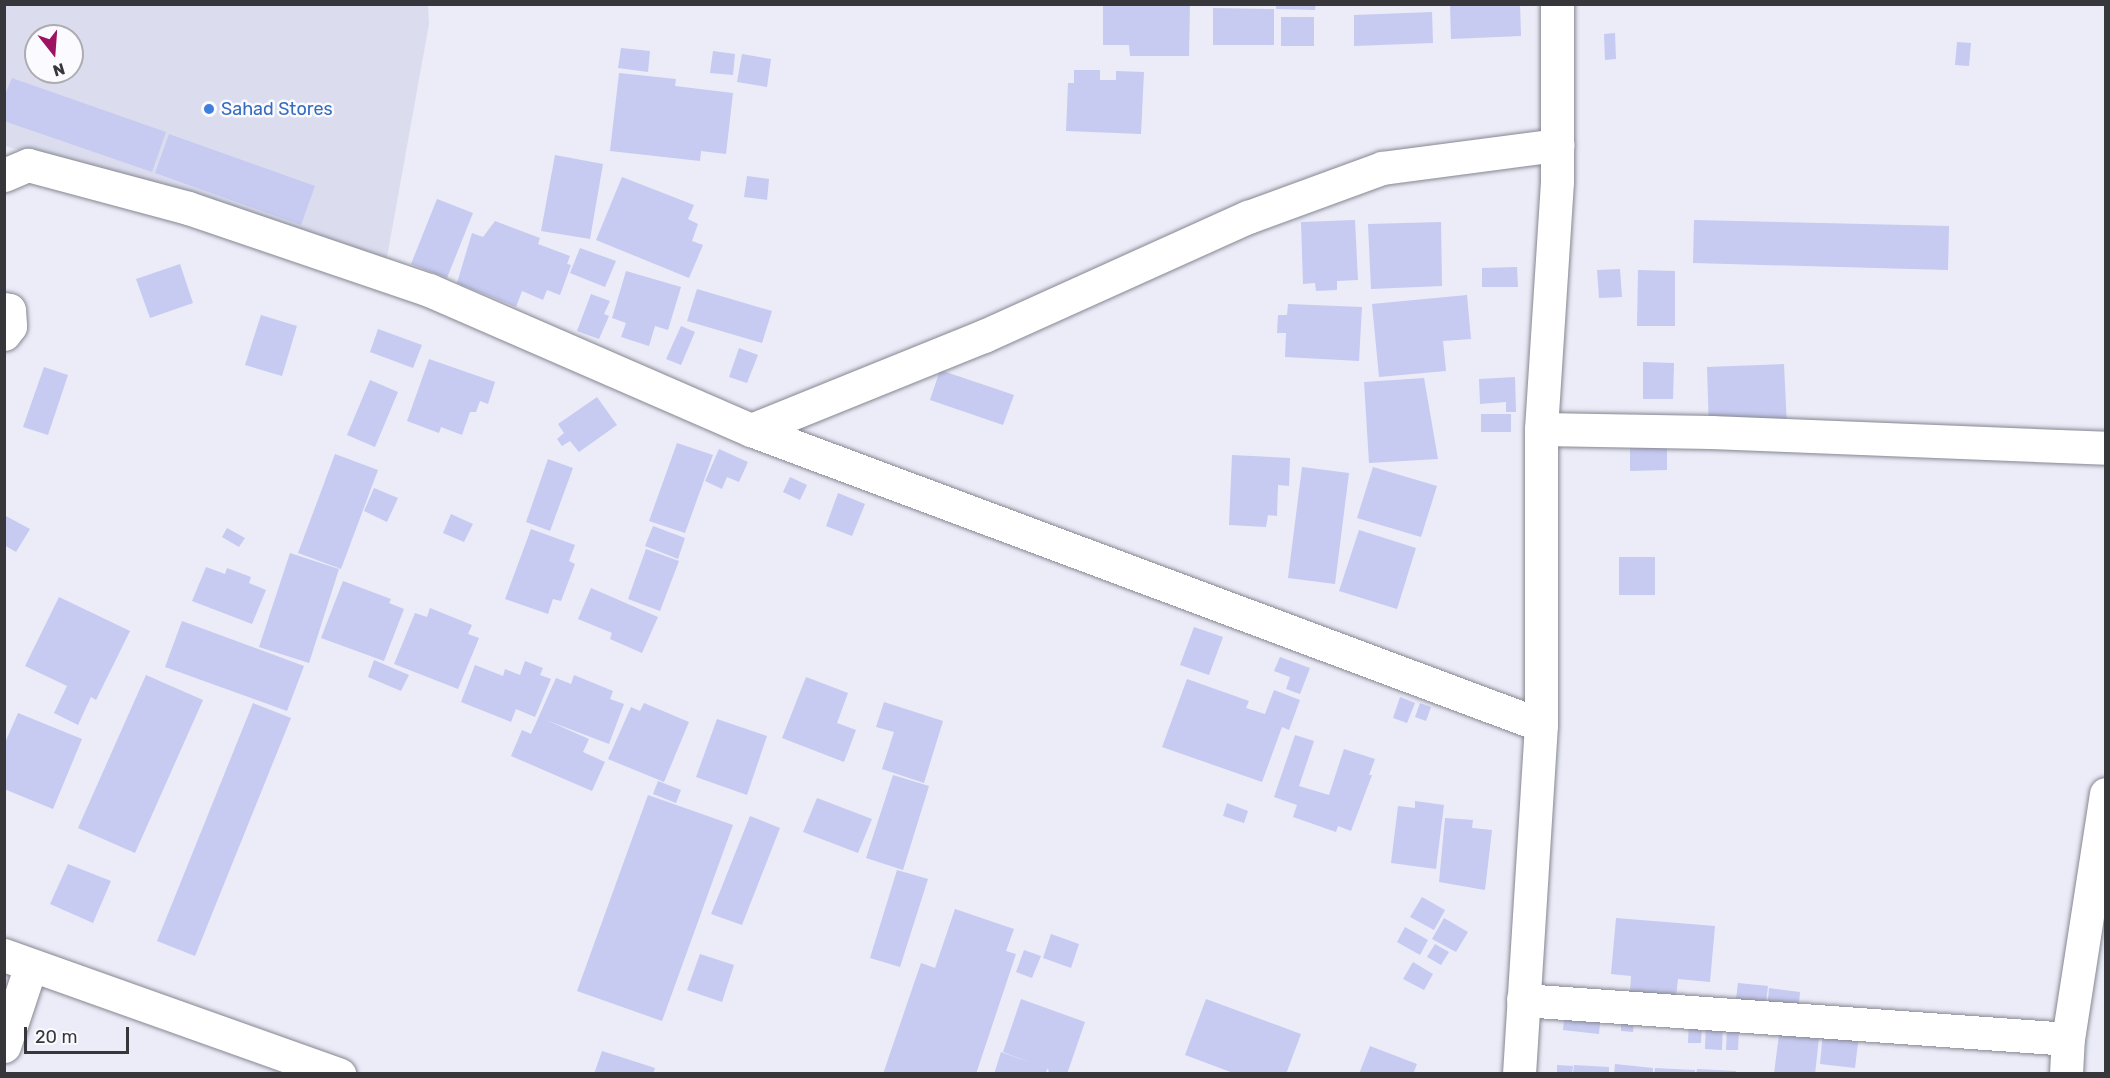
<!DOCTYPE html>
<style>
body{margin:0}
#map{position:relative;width:2110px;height:1078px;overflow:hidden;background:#ebecf8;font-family:Rubik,sans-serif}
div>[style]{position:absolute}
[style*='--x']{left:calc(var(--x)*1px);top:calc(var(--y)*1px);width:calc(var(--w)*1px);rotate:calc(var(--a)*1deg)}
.built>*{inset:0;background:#dbddef}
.building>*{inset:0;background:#c7caf1}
.roads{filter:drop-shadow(0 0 2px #858791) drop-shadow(0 0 2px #858791)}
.minor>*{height:33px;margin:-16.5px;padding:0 16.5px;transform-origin:16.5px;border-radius:16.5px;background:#fff}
.dots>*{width:16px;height:16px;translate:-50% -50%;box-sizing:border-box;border:3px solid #fafaff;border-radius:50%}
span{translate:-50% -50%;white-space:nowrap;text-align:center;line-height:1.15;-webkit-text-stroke:5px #fafaff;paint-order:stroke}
.shop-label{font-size:18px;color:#366cbe}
.left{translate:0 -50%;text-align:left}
.frame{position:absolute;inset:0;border:6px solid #36363b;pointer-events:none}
.north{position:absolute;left:24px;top:24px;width:60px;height:60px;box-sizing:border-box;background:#fafaff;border:2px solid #acacb1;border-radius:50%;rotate:163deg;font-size:16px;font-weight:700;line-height:24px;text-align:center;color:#36363b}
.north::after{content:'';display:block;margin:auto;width:21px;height:27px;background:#9e1360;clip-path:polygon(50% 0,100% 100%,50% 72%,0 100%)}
.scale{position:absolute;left:24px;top:1027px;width:105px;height:27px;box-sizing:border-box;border:3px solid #36363b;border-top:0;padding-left:8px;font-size:18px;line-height:21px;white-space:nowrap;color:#36363b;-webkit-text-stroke:4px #fafaff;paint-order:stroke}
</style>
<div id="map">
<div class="built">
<div style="clip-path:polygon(evenodd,4px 5px,428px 5px,429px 24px,384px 274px,89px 170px,5px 146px,4px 5px,36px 36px,72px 36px,72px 72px,36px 72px,36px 36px)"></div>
</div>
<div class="building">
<div style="clip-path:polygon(1103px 4px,1190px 4px,1189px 56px,1130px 56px,1129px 45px,1103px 45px)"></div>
<div style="clip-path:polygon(1276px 4px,1316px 4px,1315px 10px,1276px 9px)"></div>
<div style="clip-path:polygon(1450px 4px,1520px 4px,1521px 36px,1451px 39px)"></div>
<div style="clip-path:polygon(1213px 8px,1274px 9px,1274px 45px,1213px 45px)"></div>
<div style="clip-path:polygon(1432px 12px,1433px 43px,1354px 46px,1354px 15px)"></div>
<div style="clip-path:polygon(1281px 17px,1314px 17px,1314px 46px,1281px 46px)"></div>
<div style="clip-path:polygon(1615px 33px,1616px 59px,1605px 60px,1604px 34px)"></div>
<div style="clip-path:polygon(1957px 42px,1971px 43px,1969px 66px,1955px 65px)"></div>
<div style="clip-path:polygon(621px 48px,650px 51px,648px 72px,618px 68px)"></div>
<div style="clip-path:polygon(713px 51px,735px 54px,733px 75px,710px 73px)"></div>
<div style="clip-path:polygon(742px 54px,771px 59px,767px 87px,737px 82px)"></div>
<div style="clip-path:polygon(1074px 70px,1100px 70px,1100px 80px,1116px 80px,1116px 71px,1144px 72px,1141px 134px,1066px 131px,1068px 83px,1074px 83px)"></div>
<div style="clip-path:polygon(619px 73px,676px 79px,675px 86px,733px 93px,726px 154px,701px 151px,700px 161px,610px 151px)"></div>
<div style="clip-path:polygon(12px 78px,166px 132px,152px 172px,4px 121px,4px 97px)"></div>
<div style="clip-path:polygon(169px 134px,315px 186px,301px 225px,155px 173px)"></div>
<div style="clip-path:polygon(555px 155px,603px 164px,590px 239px,541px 231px)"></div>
<div style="clip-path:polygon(747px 176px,769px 179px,767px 200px,744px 197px)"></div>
<div style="clip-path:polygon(622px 177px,694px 205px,688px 219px,698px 224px,692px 241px,703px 245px,689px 278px,596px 240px)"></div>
<div style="clip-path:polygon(437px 199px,473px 213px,447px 278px,411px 264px)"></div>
<div style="clip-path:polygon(1355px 220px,1358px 280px,1337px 281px,1337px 290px,1316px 291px,1315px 283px,1303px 284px,1301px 222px)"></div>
<div style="clip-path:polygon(1694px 220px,1949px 226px,1948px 270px,1693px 263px)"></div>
<div style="clip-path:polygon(495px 221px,540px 238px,538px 244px,570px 256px,567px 264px,571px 265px,560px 295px,547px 290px,543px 300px,522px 291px,516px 307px,457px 283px,472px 233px,483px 237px)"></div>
<div style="clip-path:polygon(1441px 222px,1442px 286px,1371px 289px,1368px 224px)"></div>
<div style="clip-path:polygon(580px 248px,616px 261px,605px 287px,570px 273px)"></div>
<div style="clip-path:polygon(180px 264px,193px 303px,150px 318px,136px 279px)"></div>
<div style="clip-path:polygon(1517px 267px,1518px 287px,1482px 287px,1482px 268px)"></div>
<div style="clip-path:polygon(1620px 269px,1622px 297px,1599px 298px,1597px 270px)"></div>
<div style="clip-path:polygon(1638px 270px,1675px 271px,1675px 326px,1637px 326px)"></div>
<div style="clip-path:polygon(626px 271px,681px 287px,668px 330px,655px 326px,649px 346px,621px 337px,626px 323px,612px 318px)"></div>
<div style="clip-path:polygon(697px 289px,772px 311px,762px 343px,687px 321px)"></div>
<div style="clip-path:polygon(591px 294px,610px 301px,604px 314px,609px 316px,599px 339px,577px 331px)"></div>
<div style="clip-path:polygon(1467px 295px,1471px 339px,1443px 341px,1446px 371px,1379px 377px,1372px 304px)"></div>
<div style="clip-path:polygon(1288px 304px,1362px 307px,1359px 361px,1285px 357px,1286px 333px,1277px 333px,1278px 315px,1287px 315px)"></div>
<div style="clip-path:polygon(261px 315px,297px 326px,282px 376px,245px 365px)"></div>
<div style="clip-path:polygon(681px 326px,695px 332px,681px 365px,666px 359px)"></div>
<div style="clip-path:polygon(378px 329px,422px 345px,413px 368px,370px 352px)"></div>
<div style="clip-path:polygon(739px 348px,758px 355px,747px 383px,729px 377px)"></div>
<div style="clip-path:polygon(429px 359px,495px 382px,488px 404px,480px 401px,476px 412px,470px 412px,462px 435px,441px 427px,439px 433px,407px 421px)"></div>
<div style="clip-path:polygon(1643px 362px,1674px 363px,1673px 399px,1643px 399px)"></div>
<div style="clip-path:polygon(1784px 364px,1787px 427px,1709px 431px,1707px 367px)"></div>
<div style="clip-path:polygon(44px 367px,68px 375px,48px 435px,23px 427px)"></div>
<div style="clip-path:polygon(940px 370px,1014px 395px,1003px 425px,930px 400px)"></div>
<div style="clip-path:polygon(1515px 377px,1516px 412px,1506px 412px,1506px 402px,1480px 404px,1479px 379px)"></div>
<div style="clip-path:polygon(1424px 378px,1438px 459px,1369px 463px,1364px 382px)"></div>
<div style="clip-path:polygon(370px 380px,398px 392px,375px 447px,347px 435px)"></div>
<div style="clip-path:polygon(597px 397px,617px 425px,579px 452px,570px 441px,562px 446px,557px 439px,564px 433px,558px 424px)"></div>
<div style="clip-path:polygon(1481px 414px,1511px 414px,1511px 432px,1481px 432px)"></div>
<div style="clip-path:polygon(1667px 442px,1667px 470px,1630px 471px,1630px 443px)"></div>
<div style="clip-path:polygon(677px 443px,713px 455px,685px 533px,649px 521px)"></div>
<div style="clip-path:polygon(719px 449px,748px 462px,739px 482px,727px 477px,722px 489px,705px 481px)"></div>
<div style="clip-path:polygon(335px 454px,378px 470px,341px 569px,298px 553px)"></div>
<div style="clip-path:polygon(1232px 455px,1290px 458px,1289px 486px,1278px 485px,1277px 516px,1268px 515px,1266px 527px,1229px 525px)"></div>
<div style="clip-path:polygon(548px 459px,573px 468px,550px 531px,526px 522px)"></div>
<div style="clip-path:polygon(1302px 467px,1349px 473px,1335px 584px,1288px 578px)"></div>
<div style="clip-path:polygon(1373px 467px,1437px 486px,1421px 537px,1357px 518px)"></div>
<div style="clip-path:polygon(790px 477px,807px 485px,800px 500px,783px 492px)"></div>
<div style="clip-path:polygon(374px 488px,398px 498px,387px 522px,364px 511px)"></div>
<div style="clip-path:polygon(838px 493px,865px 504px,852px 536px,826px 526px)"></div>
<div style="clip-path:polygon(451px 514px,473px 524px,464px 542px,443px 533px)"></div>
<div style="clip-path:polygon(4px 515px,30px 529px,16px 552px,4px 545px)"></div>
<div style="clip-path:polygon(653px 526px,685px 538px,678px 559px,645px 546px)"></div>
<div style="clip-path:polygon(227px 528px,245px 538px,239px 547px,222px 537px)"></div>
<div style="clip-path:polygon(531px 529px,575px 545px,569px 561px,575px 564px,561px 601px,553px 599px,548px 614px,505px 599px)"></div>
<div style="clip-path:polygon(1359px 530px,1416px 548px,1397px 609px,1339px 591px)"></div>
<div style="clip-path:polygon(646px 549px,679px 561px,660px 611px,628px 599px)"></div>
<div style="clip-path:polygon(290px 553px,339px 569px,309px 663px,259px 647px)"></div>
<div style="clip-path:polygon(1619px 557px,1655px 557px,1655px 595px,1619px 595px)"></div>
<div style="clip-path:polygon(206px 567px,225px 574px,227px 568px,251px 577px,249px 583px,266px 590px,252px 624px,192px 601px)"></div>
<div style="clip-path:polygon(343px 581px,391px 599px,389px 603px,404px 609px,384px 661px,321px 638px)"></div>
<div style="clip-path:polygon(591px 588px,658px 617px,642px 653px,610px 639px,612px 633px,578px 619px)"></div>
<div style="clip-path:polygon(59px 597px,130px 631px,96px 700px,91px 697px,78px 725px,54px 713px,67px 686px,25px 666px)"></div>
<div style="clip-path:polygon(430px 608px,472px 625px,468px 634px,479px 638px,458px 689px,394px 664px,415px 613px,427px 617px)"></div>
<div style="clip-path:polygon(182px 621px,304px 666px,287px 711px,165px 667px)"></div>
<div style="clip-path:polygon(1194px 627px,1223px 637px,1209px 675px,1180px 665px)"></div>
<div style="clip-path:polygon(1280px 657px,1310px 668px,1300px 694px,1286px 689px,1290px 677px,1274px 671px)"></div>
<div style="clip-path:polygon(374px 660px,409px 675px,401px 691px,368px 677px)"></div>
<div style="clip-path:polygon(525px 661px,543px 668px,540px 675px,551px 679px,535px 717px,516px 709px,511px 722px,461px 702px,475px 665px,503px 676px,505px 669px,520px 675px)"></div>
<div style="clip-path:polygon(146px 675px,203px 700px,135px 853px,78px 828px)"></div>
<div style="clip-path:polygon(574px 675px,613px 691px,610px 699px,624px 704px,609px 744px,546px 720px,589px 739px,583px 752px,605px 762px,592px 791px,511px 756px,522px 730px,531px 734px,556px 678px,571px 684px)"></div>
<div style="clip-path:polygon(806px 677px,848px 693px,837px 723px,856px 730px,844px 762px,782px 738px)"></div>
<div style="clip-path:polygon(1187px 679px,1249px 701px,1246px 708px,1265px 714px,1274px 690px,1300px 700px,1289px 730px,1282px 727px,1262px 782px,1162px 747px)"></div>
<div style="clip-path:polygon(1400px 697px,1415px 703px,1407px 723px,1393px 718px)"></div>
<div style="clip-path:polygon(884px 702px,943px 721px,924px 783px,882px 769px,894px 732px,876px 727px)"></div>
<div style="clip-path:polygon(253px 703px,291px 718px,195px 956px,157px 941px)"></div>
<div style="clip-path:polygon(644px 703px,689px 722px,664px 782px,608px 759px,631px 707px,640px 711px)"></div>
<div style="clip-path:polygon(1420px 703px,1431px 707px,1426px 721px,1415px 717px)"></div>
<div style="clip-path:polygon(18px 713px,82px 739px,53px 809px,4px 789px,4px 745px)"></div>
<div style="clip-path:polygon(717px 719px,767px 736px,747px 795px,696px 777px)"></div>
<div style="clip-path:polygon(1295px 735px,1314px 741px,1299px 786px,1329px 795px,1344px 749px,1375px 759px,1369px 775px,1372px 775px,1351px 831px,1338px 826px,1336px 832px,1293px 817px,1297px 805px,1274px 797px)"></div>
<div style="clip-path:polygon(893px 775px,929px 786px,903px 870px,866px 858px)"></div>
<div style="clip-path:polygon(658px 781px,681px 790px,676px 803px,653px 794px)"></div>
<div style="clip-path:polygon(648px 795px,733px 825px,662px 1021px,577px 991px)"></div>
<div style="clip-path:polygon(817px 798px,872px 819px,858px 853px,803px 832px)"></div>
<div style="clip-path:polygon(1415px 801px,1444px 805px,1436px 869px,1391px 863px,1398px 806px,1415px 808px)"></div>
<div style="clip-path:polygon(1227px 803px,1248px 811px,1244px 823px,1223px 816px)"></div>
<div style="clip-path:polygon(750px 816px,780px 828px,742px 925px,711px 914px)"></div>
<div style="clip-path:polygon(1445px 818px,1473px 820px,1472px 828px,1492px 830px,1485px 890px,1439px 882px)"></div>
<div style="clip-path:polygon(68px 864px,111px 881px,93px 923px,50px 904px)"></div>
<div style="clip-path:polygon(897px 870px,928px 879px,900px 967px,870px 958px)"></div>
<div style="clip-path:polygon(1422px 897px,1445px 910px,1434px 930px,1410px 917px)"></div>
<div style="clip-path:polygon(955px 909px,1014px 929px,1006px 951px,1016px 954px,976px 1074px,883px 1074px,921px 963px,935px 968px)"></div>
<div style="clip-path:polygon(1444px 918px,1468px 932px,1456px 952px,1432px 939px)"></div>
<div style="clip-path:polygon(1616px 918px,1715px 926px,1710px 982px,1678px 979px,1676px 997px,1630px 993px,1631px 976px,1611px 974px)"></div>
<div style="clip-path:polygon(1405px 927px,1428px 940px,1420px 955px,1397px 942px)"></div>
<div style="clip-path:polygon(1051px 934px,1079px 944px,1071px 968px,1043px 958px)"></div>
<div style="clip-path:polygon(1435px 944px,1449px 952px,1441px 965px,1427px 957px)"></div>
<div style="clip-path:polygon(1024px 950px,1041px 956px,1032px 978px,1016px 972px)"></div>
<div style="clip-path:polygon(700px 954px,734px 965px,722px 1002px,687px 990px)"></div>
<div style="clip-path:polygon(1413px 962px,1433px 974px,1424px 990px,1403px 979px)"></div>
<div style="clip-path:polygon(1738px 983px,1768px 986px,1765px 1010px,1735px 1007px)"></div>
<div style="clip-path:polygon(1769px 988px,1800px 992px,1798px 1014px,1767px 1011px)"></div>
<div style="clip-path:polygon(1021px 999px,1085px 1022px,1067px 1074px,1049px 1074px,1048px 1068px,1045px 1074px,994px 1074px,1001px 1052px,1031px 1063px,1003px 1052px)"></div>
<div style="clip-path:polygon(1206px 999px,1301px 1034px,1286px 1074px,1236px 1074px,1185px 1055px)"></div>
<div style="clip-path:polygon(1565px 1010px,1601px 1013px,1599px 1034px,1563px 1030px)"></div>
<div style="clip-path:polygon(1621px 1013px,1634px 1013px,1633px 1032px,1621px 1031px)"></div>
<div style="clip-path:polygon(1689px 1019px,1702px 1020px,1701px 1043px,1688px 1043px)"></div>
<div style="clip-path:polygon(1706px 1022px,1723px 1023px,1722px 1050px,1705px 1049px)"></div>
<div style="clip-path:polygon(1727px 1028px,1739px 1029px,1738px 1050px,1726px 1050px)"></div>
<div style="clip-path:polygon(1823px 1032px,1859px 1035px,1855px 1068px,1820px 1064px)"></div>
<div style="clip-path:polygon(1779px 1034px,1819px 1038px,1815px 1074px,1774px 1074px)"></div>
<div style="clip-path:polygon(1370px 1046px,1417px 1064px,1413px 1074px,1359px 1074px)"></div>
<div style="clip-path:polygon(602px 1051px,655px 1068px,653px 1074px,594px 1074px)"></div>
<div style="clip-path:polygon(1615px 1064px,1653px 1068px,1653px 1074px,1614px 1074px)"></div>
<div style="clip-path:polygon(1557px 1065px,1573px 1066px,1572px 1074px,1557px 1074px)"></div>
<div style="clip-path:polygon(1574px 1065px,1609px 1067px,1609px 1074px,1573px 1074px)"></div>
<div style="clip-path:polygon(1655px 1068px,1695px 1070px,1695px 1074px,1654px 1074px)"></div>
<div style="clip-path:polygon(1697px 1069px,1736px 1071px,1736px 1074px,1696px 1074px)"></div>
</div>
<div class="roads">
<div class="minor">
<div style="--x:4;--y:175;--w:26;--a:-23"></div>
<div style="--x:28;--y:165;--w:166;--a:15"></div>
<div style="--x:188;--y:208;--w:255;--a:18.8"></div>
<div style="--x:429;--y:290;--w:351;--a:23.5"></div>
<div style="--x:751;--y:430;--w:843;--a:20.48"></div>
<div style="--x:4;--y:309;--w:5;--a:11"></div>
<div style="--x:9;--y:310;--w:16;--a:86"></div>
<div style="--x:10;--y:326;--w:10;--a:127"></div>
<div style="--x:1541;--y:429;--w:170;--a:1"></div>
<div style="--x:1711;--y:432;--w:395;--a:2.3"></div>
<div style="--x:751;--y:430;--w:251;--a:-22"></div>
<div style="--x:984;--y:336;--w:290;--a:-24.3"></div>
<div style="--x:1248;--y:217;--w:143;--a:-20.1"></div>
<div style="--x:1382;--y:168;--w:177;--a:-7.5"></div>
<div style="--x:4;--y:955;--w:356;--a:19.6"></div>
<div style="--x:1523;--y:1000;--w:546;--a:4.09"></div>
<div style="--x:4;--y:1046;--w:85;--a:-71.6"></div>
<div style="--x:1519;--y:1074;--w:350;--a:-86.4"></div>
<div style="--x:1541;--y:725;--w:296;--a:-90"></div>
<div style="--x:1541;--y:429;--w:249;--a:-86.3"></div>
<div style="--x:1557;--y:181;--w:177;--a:-90"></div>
<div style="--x:2066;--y:1074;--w:35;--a:-87"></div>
<div style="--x:2068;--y:1039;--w:248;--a:-81.2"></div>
</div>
</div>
<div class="dots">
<div style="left:209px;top:109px;background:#3f7fe0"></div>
</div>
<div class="shop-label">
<span class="left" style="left:221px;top:109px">Sahad Stores</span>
</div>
<div class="frame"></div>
<div class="north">N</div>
<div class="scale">20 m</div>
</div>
